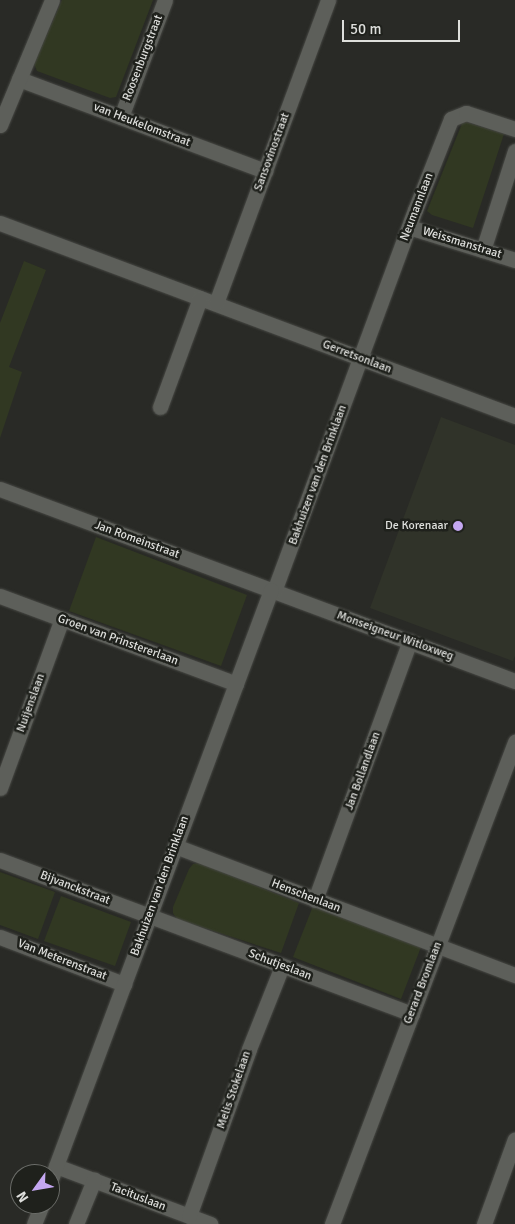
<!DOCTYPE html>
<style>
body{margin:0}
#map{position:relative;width:515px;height:1224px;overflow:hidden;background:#292a26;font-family:Signika,sans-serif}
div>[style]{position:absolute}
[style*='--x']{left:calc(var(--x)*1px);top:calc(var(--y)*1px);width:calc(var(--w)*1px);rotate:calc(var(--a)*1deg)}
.built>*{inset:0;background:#303329}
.green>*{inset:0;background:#313822}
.roads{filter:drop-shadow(0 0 1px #474844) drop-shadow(0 0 1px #474844)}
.minor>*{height:15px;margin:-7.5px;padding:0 7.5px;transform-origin:7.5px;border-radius:7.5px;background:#5d5f5a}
.dots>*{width:14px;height:14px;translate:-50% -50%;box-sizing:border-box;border:2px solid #1f211c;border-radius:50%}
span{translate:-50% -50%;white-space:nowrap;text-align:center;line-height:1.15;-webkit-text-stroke:5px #1f211c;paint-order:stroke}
.street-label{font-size:12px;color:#dedfdc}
.poi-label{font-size:12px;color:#dedfdc}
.right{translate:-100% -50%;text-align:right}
.north{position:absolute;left:10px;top:1164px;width:50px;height:50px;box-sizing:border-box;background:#1f211c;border:1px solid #6b6d69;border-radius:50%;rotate:238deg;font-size:14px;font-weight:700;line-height:20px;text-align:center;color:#dedfdc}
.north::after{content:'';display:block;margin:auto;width:18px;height:22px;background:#c4a7f1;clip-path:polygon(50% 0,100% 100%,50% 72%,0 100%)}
.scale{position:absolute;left:342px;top:20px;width:118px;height:22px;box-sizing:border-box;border:2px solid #dedfdc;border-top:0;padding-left:6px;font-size:15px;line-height:18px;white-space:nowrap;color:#dedfdc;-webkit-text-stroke:4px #1f211c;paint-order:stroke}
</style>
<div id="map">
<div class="built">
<div style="clip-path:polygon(441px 417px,515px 445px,515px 656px,513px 661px,370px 608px)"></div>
</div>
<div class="green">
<div style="clip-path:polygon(62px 0,153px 0,116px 97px,110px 98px,37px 71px,34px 64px)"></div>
<div style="clip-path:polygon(463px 121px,504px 134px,473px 228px,432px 215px,427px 211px)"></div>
<div style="clip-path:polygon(24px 261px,46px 270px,9px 367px,22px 372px,0 438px,0 323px)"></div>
<div style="clip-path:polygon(96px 537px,247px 595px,221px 666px,69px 611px)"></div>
<div style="clip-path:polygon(199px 863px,299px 903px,281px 953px,177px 919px,173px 913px,173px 907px,189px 869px,193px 864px)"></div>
<div style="clip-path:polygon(0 872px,55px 892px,38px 939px,0 925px)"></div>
<div style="clip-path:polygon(61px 896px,131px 922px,115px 966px,44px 941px)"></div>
<div style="clip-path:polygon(313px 906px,421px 947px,401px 999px,293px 957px)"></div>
</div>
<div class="roads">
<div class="minor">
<div style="--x:19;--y:79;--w:263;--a:20.5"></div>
<div style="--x:121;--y:117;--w:125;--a:-69.4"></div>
<div style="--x:0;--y:125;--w:135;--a:-67.4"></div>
<div style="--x:0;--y:223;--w:550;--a:20.54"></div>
<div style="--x:409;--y:227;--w:111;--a:17.3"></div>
<div style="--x:483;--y:250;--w:104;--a:-72.1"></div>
<div style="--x:216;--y:303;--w:323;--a:-69.7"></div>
<div style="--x:160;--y:407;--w:116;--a:-69.8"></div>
<div style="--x:0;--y:489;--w:550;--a:20.45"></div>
<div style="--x:274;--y:591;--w:406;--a:-69.7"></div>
<div style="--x:415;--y:210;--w:98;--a:-68.4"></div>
<div style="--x:451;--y:119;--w:16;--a:-22"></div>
<div style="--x:466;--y:113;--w:52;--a:18.1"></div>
<div style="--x:0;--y:596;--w:252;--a:20.4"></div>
<div style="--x:0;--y:788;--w:180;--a:-69.9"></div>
<div style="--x:175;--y:846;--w:364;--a:20.8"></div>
<div style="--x:0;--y:860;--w:440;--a:20.5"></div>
<div style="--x:315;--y:900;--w:276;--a:-69.9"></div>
<div style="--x:0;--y:937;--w:133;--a:20.8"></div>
<div style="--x:56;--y:1166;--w:165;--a:20.6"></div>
<div style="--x:50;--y:1182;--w:632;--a:-69.53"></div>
<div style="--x:189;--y:1216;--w:177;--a:-70.2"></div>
<div style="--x:249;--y:1049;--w:89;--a:-68.3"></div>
<div style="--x:34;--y:1224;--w:22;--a:-68"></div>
<div style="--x:76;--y:1224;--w:48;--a:-67.8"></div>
<div style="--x:332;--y:1224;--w:516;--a:-69.21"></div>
<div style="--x:484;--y:1224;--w:90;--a:-70"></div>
</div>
</div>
<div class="dots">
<div style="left:458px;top:526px;background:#c4a7f1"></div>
</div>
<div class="street-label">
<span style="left:143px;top:58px;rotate:-69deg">Roosenburgstraat</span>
<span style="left:142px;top:125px;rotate:21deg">van Heukelomstraat</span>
<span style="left:272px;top:152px;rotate:-70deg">Sansovinostraat</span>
<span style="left:417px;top:207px;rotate:-69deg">Neumannlaan</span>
<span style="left:462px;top:243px;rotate:17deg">Weissmanstraat</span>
<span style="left:357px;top:357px;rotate:21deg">Gerretsonlaan</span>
<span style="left:318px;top:475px;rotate:-70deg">Bakhuizen van den Brinklaan</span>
<span style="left:137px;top:540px;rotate:20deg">Jan Romeinstraat</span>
<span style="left:395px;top:636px;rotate:20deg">Monseigneur Witloxweg</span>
<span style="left:118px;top:640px;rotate:20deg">Groen van Prinstererlaan</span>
<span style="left:31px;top:703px;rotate:-70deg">Nuijenslaan</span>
<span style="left:363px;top:771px;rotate:-70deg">Jan Bollandlaan</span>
<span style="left:160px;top:886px;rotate:-70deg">Bakhuizen van den Brinklaan</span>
<span style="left:75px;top:888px;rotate:21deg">Bijvanckstraat</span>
<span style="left:306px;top:896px;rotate:21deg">Henschenlaan</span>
<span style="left:62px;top:960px;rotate:21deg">Van Meterenstraat</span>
<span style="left:280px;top:965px;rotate:21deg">Schutjeslaan</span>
<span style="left:423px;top:983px;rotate:-69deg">Gerard Bromlaan</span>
<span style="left:234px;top:1090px;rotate:-71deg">Melis Stokelaan</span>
<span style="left:138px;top:1197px;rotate:21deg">Tacituslaan</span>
</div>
<div class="poi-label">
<span class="right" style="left:448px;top:526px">De Korenaar</span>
</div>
<div class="north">N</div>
<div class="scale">50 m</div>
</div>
